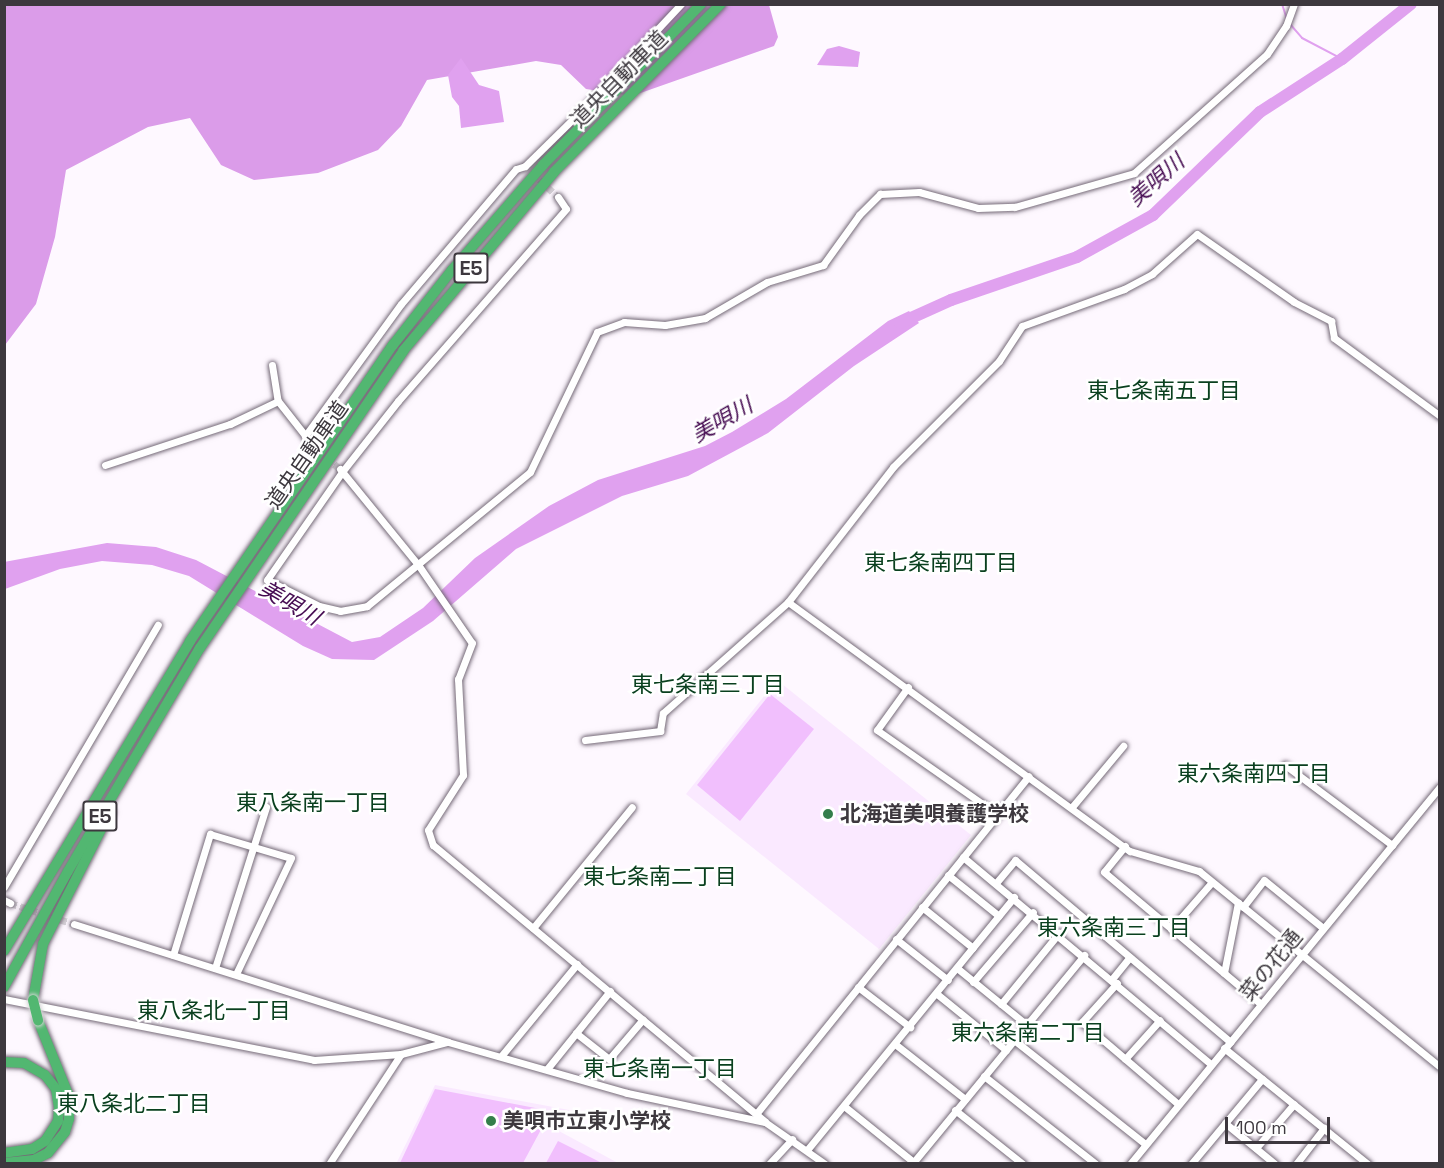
<!DOCTYPE html>
<meta charset="utf-8">
<style>
body{margin:0}
#map{position:relative;width:1444px;height:1168px;overflow:hidden;background:#fef8ff;font-family:"Space Grotesk","Noto Sans JP",sans-serif}
div>[style]{position:absolute}
[style*='--x']{left:calc(var(--x)*1px);top:calc(var(--y)*1px);width:calc(var(--w)*1px);rotate:calc(var(--a)*1deg)}
.built>*{inset:0;background:#fae9ff}
.green>*{inset:0;background:#f1bffd}
.forest>*{inset:0;background:#db9ce9}
.water>*{inset:0;background:#e0a1ef}
.stream>*{height:2px;margin:-1px;padding:0 1px;transform-origin:1px;border-radius:1px;background:#e0a1ef}
.river>*{height:12px;margin:-6px;padding:0 6px;transform-origin:6px;border-radius:6px;background:#e0a1ef}
.minor-tunnel>*{height:7px;margin-top:-3.5px;transform-origin:0;background:repeating-linear-gradient(90deg,#d7d2d8 0 7px,transparent 0 10.5px)}
.roads{filter:drop-shadow(0 0 2px #756a78) drop-shadow(0 0 2px #756a78)}
.minor>*{height:7px;margin:-3.5px;padding:0 3.5px;transform-origin:3.5px;border-radius:3.5px;background:#fff}
.highway>*{height:10px;margin:-5px;padding:0 5px;transform-origin:5px;border-radius:5px;background:#52b771}
.bridges{filter:drop-shadow(0 0 2px #d8d7d8) drop-shadow(0 0 2px #d8d7d8)}
.highway-bridge>*{height:10px;margin:-5px;padding:0 5px;transform-origin:5px;border-radius:5px;background:#52b771}
.dots>*{width:16px;height:16px;translate:-50% -50%;box-sizing:border-box;border:3px solid #fff;border-radius:50%}
span{translate:-50% -50%;white-space:nowrap;text-align:center;line-height:1.15;-webkit-text-stroke:5px #fff;paint-order:stroke}
.shield-label span{padding:2px 4px;background:#fff;border:2px solid;border-radius:4px;-webkit-text-stroke-width:0}
.shield-label{font-size:20px;color:#3d383e;font-weight:700}
.street-label{font-size:21px;color:#3d383e}
.poi-label{font-size:21px;color:#3d383e;font-weight:700}
.left{translate:0 -50%;text-align:left}
.water-label{font-size:22px;color:#460c52;font-style:italic}
.neighbourhood-label{font-size:22px;color:#0a401f}
.frame{position:absolute;inset:0;border:6px solid #3d383e;pointer-events:none}
.scale{position:absolute;left:1225px;top:1117px;width:105px;height:27px;box-sizing:border-box;border:3px solid #3d383e;border-top:0;padding-left:8px;font-size:18px;line-height:21px;white-space:nowrap;color:#3d383e;-webkit-text-stroke:4px #fff;paint-order:stroke}
</style>
<div id="map">
<div class="built">
<div style="clip-path:polygon(777px 680px,971px 835px,879px 949px,686px 794px)"></div>
<div style="clip-path:polygon(435px 1085px,569px 1110px,559px 1131px,618px 1163px,396px 1164px)"></div>
</div>
<div class="green">
<div style="clip-path:polygon(770px 694px,814px 729px,740px 821px,697px 785px)"></div>
<div style="clip-path:polygon(435px 1089px,551px 1111px,523px 1163px,400px 1163px)"></div>
<div style="clip-path:polygon(558px 1141px,602px 1163px,546px 1163px)"></div>
</div>
<div class="forest">
<div style="clip-path:polygon(5px 5px,769px 5px,778px 37px,774px 46px,632px 96px,586px 89px,561px 65px,536px 61px,427px 80px,401px 126px,378px 150px,318px 173px,254px 180px,221px 165px,190px 118px,148px 127px,66px 170px,55px 237px,36px 304px,5px 345px)"></div>
</div>
<div class="water">
<div style="clip-path:polygon(839px 46px,860px 52px,858px 67px,817px 65px,827px 49px)"></div>
<div style="clip-path:polygon(461px 58px,479px 85px,499px 91px,504px 122px,461px 128px,459px 106px,452px 97px,448px 75px)"></div>
<div style="clip-path:polygon(909px 311px,919px 323px,854px 366px,768px 433px,688px 476px,622px 496px,516px 549px,433px 621px,374px 660px,332px 659px,303px 646px,189px 576px,152px 565px,102px 561px,60px 569px,5px 589px,4px 562px,107px 543px,156px 547px,196px 560px,352px 642px,380px 637px,423px 608px,475px 558px,549px 506px,598px 480px,705px 446px,732px 432px,786px 399px,888px 321px)"></div>
</div>
<div class="stream">
<div style="--x:1282;--y:4;--w:16;--a:72"></div>
<div style="--x:1290;--y:24;--w:18;--a:49"></div>
<div style="--x:1302;--y:38;--w:45;--a:27.7"></div>
</div>
<div class="river">
<div style="--x:900;--y:323;--w:56;--a:-24.3"></div>
<div style="--x:951;--y:300;--w:133;--a:-18.8"></div>
<div style="--x:1077;--y:257;--w:87;--a:-28.9"></div>
<div style="--x:1153;--y:215;--w:149;--a:-43.9"></div>
<div style="--x:1260;--y:112;--w:98;--a:-32.9"></div>
<div style="--x:1342;--y:59;--w:88;--a:-38.6"></div>
</div>
<div class="minor-tunnel">
<div style="--x:532;--y:172;--w:36;--a:44"></div>
<div style="--x:311;--y:443;--w:39;--a:42"></div>
<div style="--x:10;--y:903;--w:67;--a:18.2"></div>
</div>
<div class="roads">
<div class="minor">
<div style="--x:558;--y:197;--w:14;--a:56"></div>
<div style="--x:566;--y:209;--w:255;--a:131.2"></div>
<div style="--x:398;--y:401;--w:90;--a:128.3"></div>
<div style="--x:342;--y:472;--w:131;--a:124.8"></div>
<div style="--x:267;--y:580;--w:58;--a:26.6"></div>
<div style="--x:319;--y:606;--w:22;--a:13"></div>
<div style="--x:340;--y:611;--w:27;--a:-10"></div>
<div style="--x:367;--y:606;--w:211;--a:-39.4"></div>
<div style="--x:530;--y:472;--w:155;--a:-64.4"></div>
<div style="--x:597;--y:332;--w:29;--a:-20"></div>
<div style="--x:624;--y:322;--w:41;--a:4.2"></div>
<div style="--x:665;--y:325;--w:41;--a:-9.9"></div>
<div style="--x:705;--y:318;--w:72;--a:-30.1"></div>
<div style="--x:767;--y:282;--w:59;--a:-16.9"></div>
<div style="--x:823;--y:265;--w:62;--a:-54.2"></div>
<div style="--x:859;--y:215;--w:30;--a:-45"></div>
<div style="--x:880;--y:194;--w:39;--a:-3"></div>
<div style="--x:919;--y:192;--w:61;--a:15.2"></div>
<div style="--x:978;--y:208;--w:37;--a:-2"></div>
<div style="--x:1015;--y:207;--w:124;--a:-15.9"></div>
<div style="--x:1134;--y:173;--w:178;--a:-41.8"></div>
<div style="--x:1267;--y:54;--w:34;--a:-56"></div>
<div style="--x:1286;--y:26;--w:23;--a:-70"></div>
<div style="--x:272;--y:365;--w:36;--a:81"></div>
<div style="--x:278;--y:401;--w:53;--a:51.8"></div>
<div style="--x:305;--y:436;--w:163;--a:-54"></div>
<div style="--x:401;--y:304;--w:177;--a:-49.6"></div>
<div style="--x:516;--y:169;--w:9;--a:-18"></div>
<div style="--x:525;--y:166;--w:76;--a:-44.5"></div>
<div style="--x:579;--y:113;--w:149;--a:-46.9"></div>
<div style="--x:105;--y:465;--w:132;--a:-18.2"></div>
<div style="--x:230;--y:424;--w:53;--a:-25.6"></div>
<div style="--x:340;--y:469;--w:125;--a:50.8"></div>
<div style="--x:419;--y:566;--w:93;--a:55.5"></div>
<div style="--x:472;--y:643;--w:39;--a:111"></div>
<div style="--x:458;--y:679;--w:96;--a:87"></div>
<div style="--x:463;--y:775;--w:65;--a:122.5"></div>
<div style="--x:428;--y:830;--w:16;--a:72"></div>
<div style="--x:433;--y:845;--w:432;--a:39.8"></div>
<div style="--x:765;--y:1122;--w:73;--a:35"></div>
<div style="--x:788;--y:602;--w:423;--a:36.1"></div>
<div style="--x:1130;--y:851;--w:72;--a:16.2"></div>
<div style="--x:1199;--y:871;--w:311;--a:39.1"></div>
<div style="--x:908;--y:687;--w:53;--a:125.8"></div>
<div style="--x:877;--y:730;--w:146;--a:35"></div>
<div style="--x:585;--y:740;--w:76;--a:-6.8"></div>
<div style="--x:660;--y:731;--w:18;--a:-81"></div>
<div style="--x:663;--y:713;--w:167;--a:-41.6"></div>
<div style="--x:788;--y:602;--w:171;--a:-52.1"></div>
<div style="--x:893;--y:467;--w:150;--a:-45"></div>
<div style="--x:999;--y:361;--w:42;--a:-56.7"></div>
<div style="--x:1022;--y:326;--w:109;--a:-19.9"></div>
<div style="--x:1124;--y:289;--w:32;--a:-28"></div>
<div style="--x:1152;--y:274;--w:60;--a:-41.6"></div>
<div style="--x:1197;--y:234;--w:118;--a:35"></div>
<div style="--x:1294;--y:302;--w:42;--a:27.2"></div>
<div style="--x:1331;--y:321;--w:17;--a:80"></div>
<div style="--x:1334;--y:338;--w:132;--a:36.3"></div>
<div style="--x:1285;--y:765;--w:134;--a:36.8"></div>
<div style="--x:1072;--y:807;--w:80;--a:-50.1"></div>
<div style="--x:1125;--y:846;--w:33;--a:129"></div>
<div style="--x:1104;--y:872;--w:205;--a:40.1"></div>
<div style="--x:963;--y:857;--w:323;--a:39.9"></div>
<div style="--x:948;--y:875;--w:65;--a:38.8"></div>
<div style="--x:996;--y:883;--w:30;--a:-50"></div>
<div style="--x:1015;--y:860;--w:282;--a:40.2"></div>
<div style="--x:4;--y:887;--w:304;--a:-59.6"></div>
<div style="--x:4;--y:900;--w:7;--a:27"></div>
<div style="--x:922;--y:907;--w:65;--a:38.8"></div>
<div style="--x:1243;--y:907;--w:34;--a:-52"></div>
<div style="--x:1264;--y:880;--w:76;--a:39.1"></div>
<div style="--x:74;--y:924;--w:392;--a:17.5"></div>
<div style="--x:448;--y:1042;--w:186;--a:15.9"></div>
<div style="--x:627;--y:1093;--w:141;--a:11.9"></div>
<div style="--x:533;--y:928;--w:156;--a:-50.7"></div>
<div style="--x:1171;--y:929;--w:62;--a:-48.9"></div>
<div style="--x:896;--y:939;--w:66;--a:38.3"></div>
<div style="--x:173;--y:955;--w:127;--a:-73"></div>
<div style="--x:210;--y:834;--w:84;--a:16.5"></div>
<div style="--x:291;--y:858;--w:128;--a:115.4"></div>
<div style="--x:215;--y:968;--w:169;--a:-72.4"></div>
<div style="--x:957;--y:968;--w:90;--a:39.2"></div>
<div style="--x:1224;--y:973;--w:72;--a:-78.8"></div>
<div style="--x:1112;--y:979;--w:28;--a:-51"></div>
<div style="--x:973;--y:982;--w:92;--a:-49.4"></div>
<div style="--x:1117;--y:983;--w:52;--a:131.9"></div>
<div style="--x:1082;--y:1022;--w:126;--a:40.5"></div>
<div style="--x:858;--y:987;--w:66;--a:37.6"></div>
<div style="--x:610;--y:991;--w:54;--a:129"></div>
<div style="--x:576;--y:1033;--w:42;--a:38.2"></div>
<div style="--x:609;--y:1059;--w:52;--a:-49.6"></div>
<div style="--x:937;--y:994;--w:89;--a:39.1"></div>
<div style="--x:4;--y:999;--w:316;--a:11.1"></div>
<div style="--x:314;--y:1060;--w:87;--a:-3.9"></div>
<div style="--x:401;--y:1054;--w:48;--a:-14.6"></div>
<div style="--x:1001;--y:1004;--w:92;--a:-50.8"></div>
<div style="--x:1014;--y:1040;--w:167;--a:38.4"></div>
<div style="--x:895;--y:1044;--w:89;--a:38.2"></div>
<div style="--x:1224;--y:1048;--w:185;--a:38.9"></div>
<div style="--x:502;--y:1055;--w:118;--a:-50.5"></div>
<div style="--x:1125;--y:1059;--w:52;--a:-48.1"></div>
<div style="--x:547;--y:1069;--w:46;--a:-51.1"></div>
<div style="--x:984;--y:1076;--w:142;--a:38.2"></div>
<div style="--x:844;--y:1106;--w:92;--a:38.9"></div>
<div style="--x:955;--y:1110;--w:87;--a:38.5"></div>
<div style="--x:756;--y:1114;--w:434;--a:-51.1"></div>
<div style="--x:1225;--y:1123;--w:65;--a:39.4"></div>
<div style="--x:1256;--y:1148;--w:58;--a:-49.2"></div>
<div style="--x:807;--y:1150;--w:327;--a:-50.7"></div>
<div style="--x:329;--y:1164;--w:131;--a:-56.8"></div>
<div style="--x:769;--y:1164;--w:34;--a:-47"></div>
<div style="--x:912;--y:1164;--w:271;--a:-50.5"></div>
<div style="--x:1130;--y:1164;--w:488;--a:-50.6"></div>
<div style="--x:1191;--y:1164;--w:111;--a:-50.1"></div>
<div style="--x:1296;--y:1164;--w:46;--a:-52.1"></div>
</div>
<div class="highway">
<div style="--x:4;--y:951;--w:362;--a:-59"></div>
<div style="--x:190;--y:641;--w:359;--a:-55.6"></div>
<div style="--x:393;--y:345;--w:95;--a:-51.8"></div>
<div style="--x:452;--y:270;--w:139;--a:-49.1"></div>
<div style="--x:543;--y:165;--w:226;--a:-45.5"></div>
<div style="--x:4;--y:987;--w:132;--a:-61.1"></div>
<div style="--x:68;--y:871;--w:259;--a:-59.4"></div>
<div style="--x:200;--y:648;--w:360;--a:-55.6"></div>
<div style="--x:403;--y:351;--w:234;--a:-49.8"></div>
<div style="--x:554;--y:172;--w:237;--a:-45.2"></div>
<div style="--x:33;--y:1000;--w:57;--a:-79.9"></div>
<div style="--x:43;--y:944;--w:148;--a:-63.1"></div>
<div style="--x:4;--y:1062;--w:20;--a:3"></div>
<div style="--x:24;--y:1063;--w:24;--a:30"></div>
<div style="--x:45;--y:1075;--w:18;--a:52"></div>
<div style="--x:56;--y:1089;--w:18;--a:81"></div>
<div style="--x:59;--y:1107;--w:14;--a:94"></div>
<div style="--x:58;--y:1121;--w:24;--a:123"></div>
<div style="--x:45;--y:1141;--w:15;--a:148"></div>
<div style="--x:32;--y:1149;--w:28;--a:172"></div>
<div style="--x:4;--y:1163;--w:30;--a:-6"></div>
<div style="--x:34;--y:1160;--w:16;--a:-27"></div>
<div style="--x:48;--y:1153;--w:27;--a:-51"></div>
<div style="--x:65;--y:1132;--w:14;--a:-73"></div>
<div style="--x:69;--y:1119;--w:25;--a:-92"></div>
<div style="--x:68;--y:1094;--w:80;--a:-112.1"></div>
</div>
</div>
<div class="bridges">
<div class="highway-bridge">
<div style="--x:33;--y:1000;--w:21;--a:76"></div>
</div>
</div>
<div class="dots">
<div style="left:828px;top:814px;background:#347e4b"></div>
<div style="left:491px;top:1121px;background:#347e4b"></div>
</div>
<div class="shield-label">
<span style="left:471px;top:268px">E5</span>
<span style="left:100px;top:816px">E5</span>
</div>
<div class="street-label">
<span style="left:619px;top:79px;rotate:-45deg">道央自動車道</span>
<span style="left:307px;top:455px;rotate:-55deg">道央自動車道</span>
<span style="left:1271px;top:965px;rotate:-51deg">菜の花通</span>
</div>
<div class="poi-label">
<span class="left" style="left:840px;top:814px">北海道美唄養護学校</span>
<span class="left" style="left:503px;top:1121px">美唄市立東小学校</span>
</div>
<div class="water-label">
<span style="left:1156px;top:180px;rotate:-41deg">美唄川</span>
<span style="left:722px;top:420px;rotate:-30deg">美唄川</span>
<span style="left:290px;top:603px;rotate:30deg">美唄川</span>
</div>
<div class="neighbourhood-label">
<span style="left:1164px;top:391px">東七条南五丁目</span>
<span style="left:941px;top:563px">東七条南四丁目</span>
<span style="left:708px;top:685px">東七条南三丁目</span>
<span style="left:1254px;top:774px">東六条南四丁目</span>
<span style="left:313px;top:803px">東八条南一丁目</span>
<span style="left:660px;top:877px">東七条南二丁目</span>
<span style="left:1114px;top:928px">東六条南三丁目</span>
<span style="left:214px;top:1011px">東八条北一丁目</span>
<span style="left:1028px;top:1033px">東六条南二丁目</span>
<span style="left:660px;top:1069px">東七条南一丁目</span>
<span style="left:134px;top:1104px">東八条北二丁目</span>
</div>
<div class="frame"></div>
<div class="scale">100 m</div>
</div>
